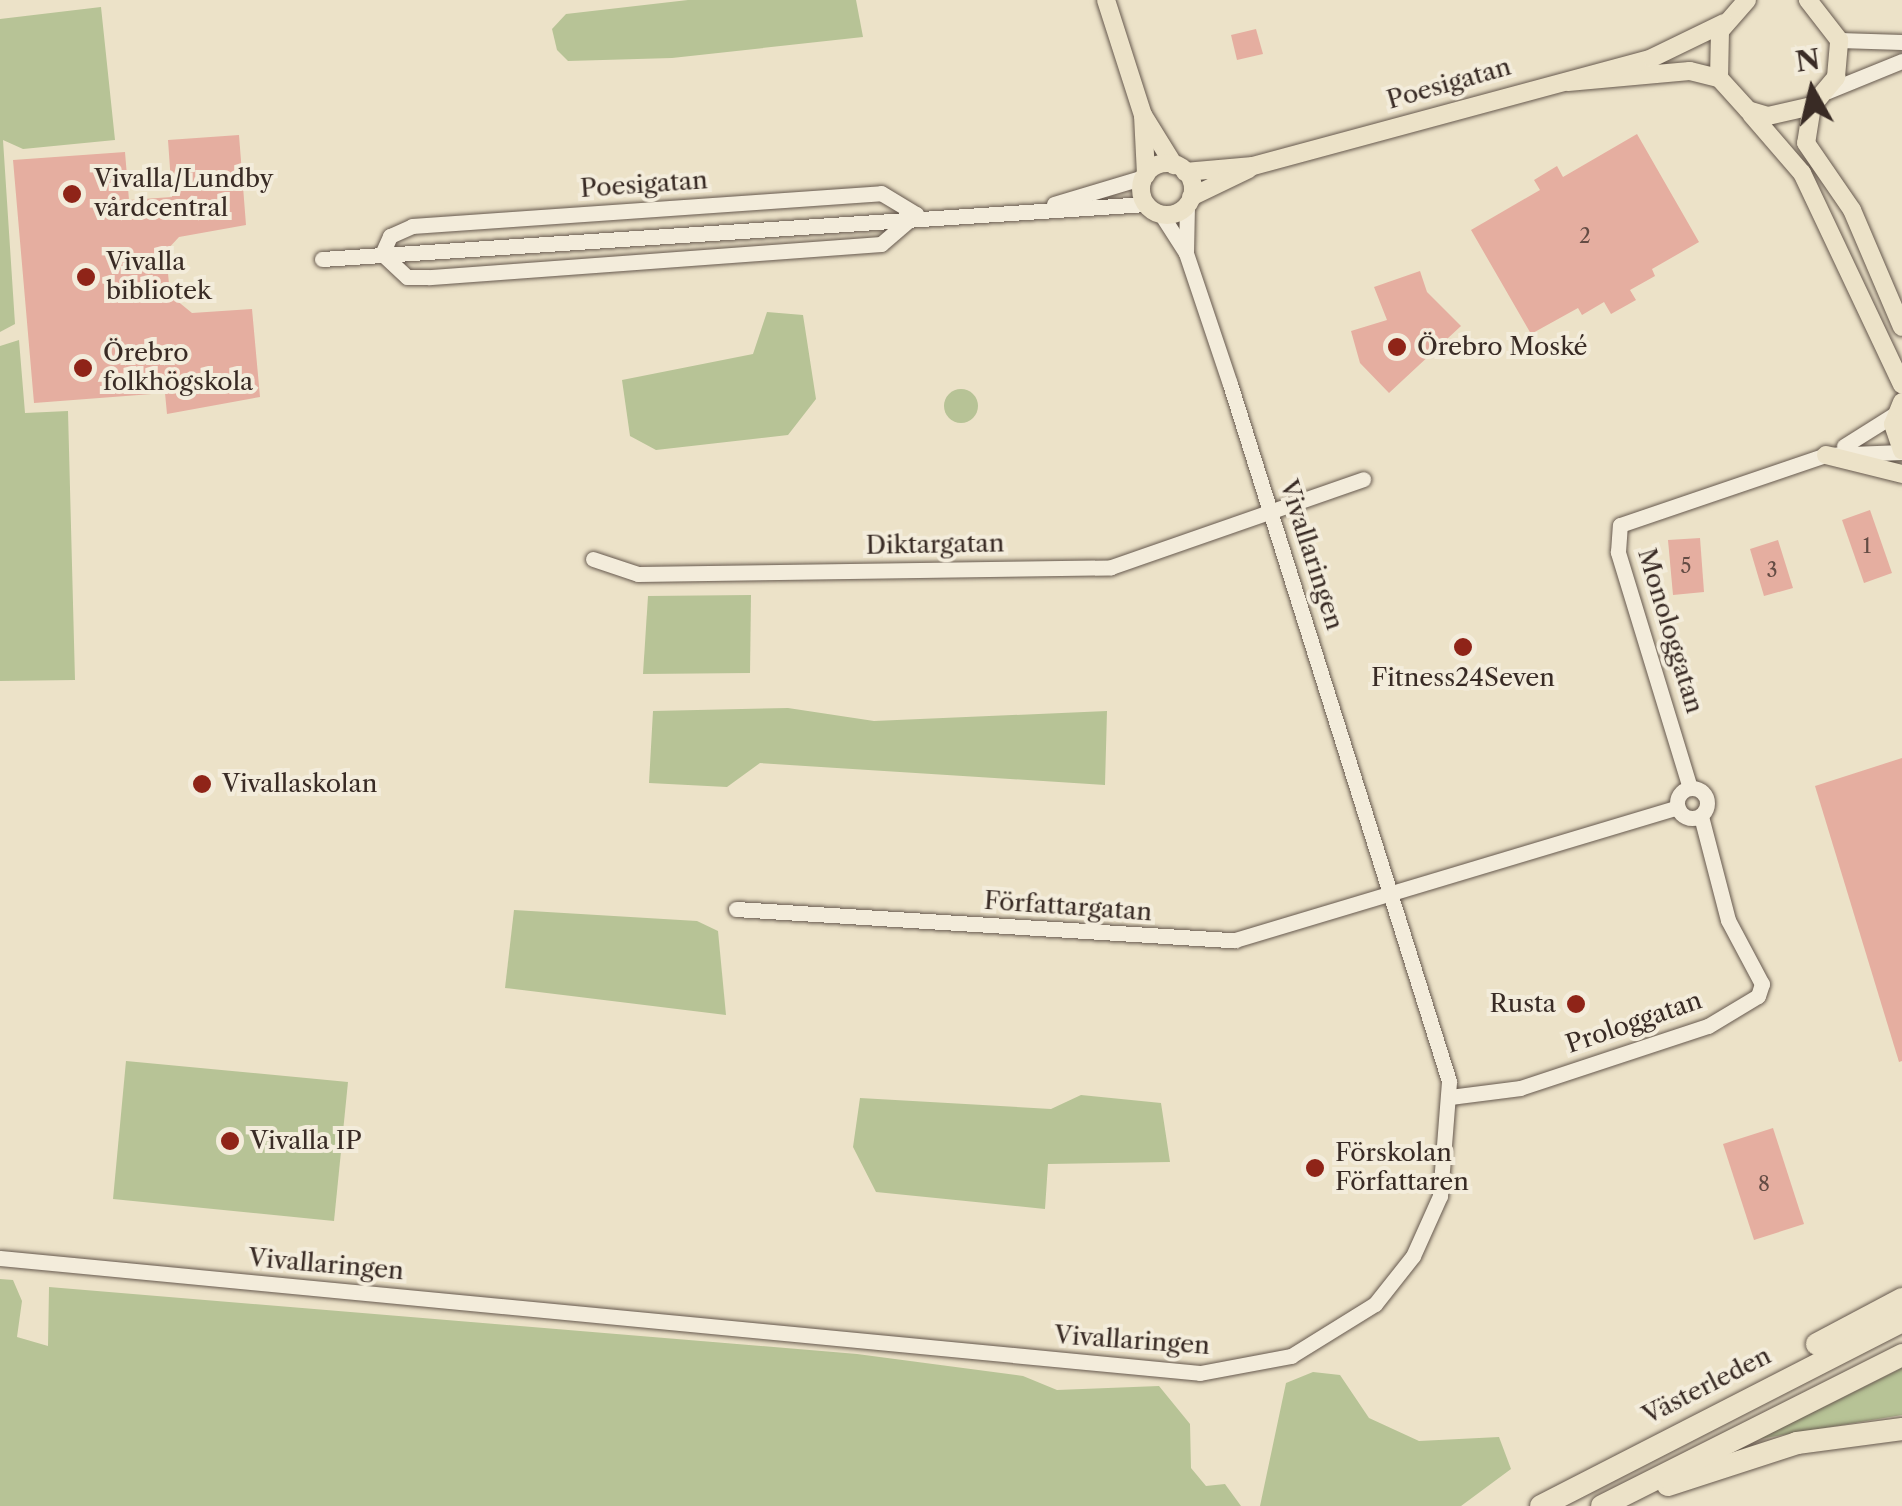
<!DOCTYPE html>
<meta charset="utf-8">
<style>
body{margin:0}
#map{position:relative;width:1902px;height:1506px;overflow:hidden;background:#ece2c8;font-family:"Libre Caslon Text",serif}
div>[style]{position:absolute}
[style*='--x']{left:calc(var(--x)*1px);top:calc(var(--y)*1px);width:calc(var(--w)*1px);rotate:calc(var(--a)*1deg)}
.green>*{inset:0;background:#b7c396}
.round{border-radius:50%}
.building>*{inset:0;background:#e5aea0}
.roads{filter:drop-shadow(0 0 2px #66594e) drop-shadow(0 0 2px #66594e)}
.minor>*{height:15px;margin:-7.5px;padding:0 7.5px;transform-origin:7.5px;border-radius:7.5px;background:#f3ecdb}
.minor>.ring{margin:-7.5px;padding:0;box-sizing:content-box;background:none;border:15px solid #f3ecdb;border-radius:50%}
.major>*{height:18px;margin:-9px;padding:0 9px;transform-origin:9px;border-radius:9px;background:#ece2c8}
.major>.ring{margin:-9px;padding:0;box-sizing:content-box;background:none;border:18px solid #ece2c8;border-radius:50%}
.highway>*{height:22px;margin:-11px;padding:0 11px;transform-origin:11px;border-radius:11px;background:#ece2c8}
.dots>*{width:28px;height:28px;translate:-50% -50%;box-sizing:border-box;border:5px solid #f3ecdb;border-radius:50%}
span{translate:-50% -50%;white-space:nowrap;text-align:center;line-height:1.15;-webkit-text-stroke:8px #f3ecdb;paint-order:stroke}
.number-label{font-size:20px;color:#644c44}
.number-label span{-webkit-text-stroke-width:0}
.street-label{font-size:25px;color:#392b25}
.poi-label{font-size:25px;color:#392b25}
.left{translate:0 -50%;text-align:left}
.right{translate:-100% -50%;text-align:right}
.north{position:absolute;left:1762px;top:40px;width:100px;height:100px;-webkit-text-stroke:8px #f3ecdb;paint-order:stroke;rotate:352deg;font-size:28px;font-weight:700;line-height:40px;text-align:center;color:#392b25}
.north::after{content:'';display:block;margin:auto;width:35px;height:45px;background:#392b25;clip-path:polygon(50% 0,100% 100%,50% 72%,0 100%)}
</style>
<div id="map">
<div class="green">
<div style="clip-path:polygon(688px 0,856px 0,863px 37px,672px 58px,568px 61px,557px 50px,552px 29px,566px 14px)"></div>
<div style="clip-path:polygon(101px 7px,115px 140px,23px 149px,3px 140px,15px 324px,0 332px,0 19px)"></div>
<div style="clip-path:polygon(767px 312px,803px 315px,816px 399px,788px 435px,656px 450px,630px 436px,622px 380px,753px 354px)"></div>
<div style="clip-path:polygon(19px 340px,25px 413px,68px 411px,75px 680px,0 681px,0 346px)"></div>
<div class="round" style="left:944px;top:389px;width:34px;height:34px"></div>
<div style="clip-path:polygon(751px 595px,750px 673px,643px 674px,648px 596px)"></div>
<div style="clip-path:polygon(788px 708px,874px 721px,1107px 711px,1105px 785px,760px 763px,727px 787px,649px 783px,653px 711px)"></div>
<div style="clip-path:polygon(514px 910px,697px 921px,718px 931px,726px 1015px,505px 988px)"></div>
<div style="clip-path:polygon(126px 1061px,348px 1082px,334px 1221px,113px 1199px)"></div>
<div style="clip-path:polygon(1081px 1095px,1161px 1103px,1170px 1162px,1048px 1164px,1045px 1209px,876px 1192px,853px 1147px,860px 1098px,1051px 1109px)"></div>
<div style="clip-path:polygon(0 1279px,13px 1280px,22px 1301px,17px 1337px,48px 1346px,49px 1287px,857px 1354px,1023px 1376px,1057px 1390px,1159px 1386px,1190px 1424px,1191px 1468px,1206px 1486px,1225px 1484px,1241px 1506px,0 1506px)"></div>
<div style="clip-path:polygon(1902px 1368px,1902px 1415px,1759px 1439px)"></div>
<div style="clip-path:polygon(1313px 1372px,1340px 1375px,1369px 1418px,1419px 1441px,1499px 1437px,1511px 1469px,1461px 1506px,1260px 1506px,1286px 1383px)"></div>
</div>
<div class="building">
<div style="clip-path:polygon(1256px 29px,1263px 54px,1237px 60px,1231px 35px)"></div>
<div style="clip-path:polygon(1637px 134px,1699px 242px,1652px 269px,1655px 276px,1630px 290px,1636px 300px,1611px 314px,1604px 302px,1582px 315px,1578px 308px,1531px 334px,1471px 230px,1540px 190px,1534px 180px,1557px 166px,1563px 177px)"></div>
<div style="clip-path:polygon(239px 135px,246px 225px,179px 237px,166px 251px,170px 295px,192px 313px,252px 309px,260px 397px,167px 414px,165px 393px,34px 403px,13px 160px,125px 152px,129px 200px,172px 197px,168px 140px)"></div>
<div style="clip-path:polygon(1420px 271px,1427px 292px,1461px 326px,1389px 393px,1360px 363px,1351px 331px,1387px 320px,1374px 287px)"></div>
<div style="clip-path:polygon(1870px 510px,1892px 573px,1864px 583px,1842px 520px)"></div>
<div style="clip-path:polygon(1700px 538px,1704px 592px,1673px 595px,1668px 540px)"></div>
<div style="clip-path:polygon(1778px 540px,1793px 588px,1764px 596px,1750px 549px)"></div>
<div style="clip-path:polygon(1902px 758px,1902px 1061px,1899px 1062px,1815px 786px)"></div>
<div style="clip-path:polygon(1773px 1128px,1804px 1224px,1754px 1240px,1723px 1144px)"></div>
</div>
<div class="roads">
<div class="minor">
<div style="--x:1839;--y:40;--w:63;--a:1.8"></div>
<div style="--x:1828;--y:91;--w:80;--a:-22.1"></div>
<div style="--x:881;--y:193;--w:41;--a:31"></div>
<div style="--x:916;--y:214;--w:46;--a:139.4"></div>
<div style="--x:881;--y:244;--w:454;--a:175.8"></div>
<div style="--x:428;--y:277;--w:21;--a:180"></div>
<div style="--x:407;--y:277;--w:34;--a:-137"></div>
<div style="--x:382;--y:254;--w:20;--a:-66"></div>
<div style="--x:390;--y:236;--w:24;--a:-24"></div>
<div style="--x:412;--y:226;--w:470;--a:-4"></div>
<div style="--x:1054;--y:204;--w:94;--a:-16.7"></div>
<div style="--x:1186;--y:253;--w:48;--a:-88.8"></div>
<div style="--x:322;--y:259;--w:826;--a:-3.82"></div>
<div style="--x:1844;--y:446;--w:60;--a:-32.1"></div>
<div style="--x:593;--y:559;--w:47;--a:18.4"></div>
<div style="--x:638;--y:574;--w:473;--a:-0.8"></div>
<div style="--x:1111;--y:567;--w:267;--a:-19.2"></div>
<div class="ring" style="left:1677px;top:788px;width:15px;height:15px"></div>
<div style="--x:1690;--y:788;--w:247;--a:-107"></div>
<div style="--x:1618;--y:552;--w:27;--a:-86"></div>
<div style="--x:1620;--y:525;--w:218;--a:-18.8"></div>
<div style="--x:1826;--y:455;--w:76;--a:-2.3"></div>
<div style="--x:736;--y:909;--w:500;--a:3.6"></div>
<div style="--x:1235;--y:940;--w:462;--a:-16.7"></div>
<div style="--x:1450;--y:1097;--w:71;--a:-7.3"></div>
<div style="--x:1520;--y:1088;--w:198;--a:-18.3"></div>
<div style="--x:1708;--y:1026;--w:58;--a:-31"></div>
<div style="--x:1758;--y:996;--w:13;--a:-72"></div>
<div style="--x:1762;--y:984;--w:72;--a:-118"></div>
<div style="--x:1728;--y:920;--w:107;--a:-104.6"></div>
<div style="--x:0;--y:1258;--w:1205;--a:5.47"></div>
<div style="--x:1200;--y:1373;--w:93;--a:-10.6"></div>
<div style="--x:1291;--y:1356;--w:99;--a:-31.8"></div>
<div style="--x:1375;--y:1304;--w:61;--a:-51.6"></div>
<div style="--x:1413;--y:1256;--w:66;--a:-65.8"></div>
<div style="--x:1440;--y:1196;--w:115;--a:-85.5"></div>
<div style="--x:1449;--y:1081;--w:731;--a:-107.44"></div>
<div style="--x:1230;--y:384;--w:138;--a:-108.6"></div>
<div style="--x:1186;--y:253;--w:46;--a:-122.7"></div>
</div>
<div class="major">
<div style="--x:1106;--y:0;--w:121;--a:72.2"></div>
<div style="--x:1143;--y:115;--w:60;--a:87.1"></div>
<div style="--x:1747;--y:0;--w:41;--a:131.1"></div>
<div style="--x:1720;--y:31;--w:47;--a:91.2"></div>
<div style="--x:1719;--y:78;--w:43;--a:47.8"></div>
<div style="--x:1748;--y:110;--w:21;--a:17"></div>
<div style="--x:1768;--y:116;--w:45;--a:-12.8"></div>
<div style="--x:1812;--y:106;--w:38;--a:-50"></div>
<div style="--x:1836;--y:77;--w:37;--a:-85"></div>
<div style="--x:1839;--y:40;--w:51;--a:-127.8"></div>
<div style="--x:1568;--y:82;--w:122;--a:-5.2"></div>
<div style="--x:1690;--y:71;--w:30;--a:14"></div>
<div style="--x:1812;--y:106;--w:37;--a:99"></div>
<div style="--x:1806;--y:143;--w:81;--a:55.5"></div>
<div style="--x:1852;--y:210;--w:127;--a:66.9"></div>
<div style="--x:1751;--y:114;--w:78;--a:49.2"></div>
<div style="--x:1802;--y:173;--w:234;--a:64.7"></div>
<div style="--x:1143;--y:115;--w:59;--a:58.2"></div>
<div class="ring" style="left:1141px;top:163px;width:34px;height:34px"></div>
<div style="--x:1185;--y:172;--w:68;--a:-5"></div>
<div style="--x:1253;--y:166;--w:413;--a:-15.1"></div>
<div style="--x:1652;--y:58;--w:80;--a:-25.9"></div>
<div style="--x:1191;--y:197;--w:64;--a:-25.8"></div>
<div style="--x:1902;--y:402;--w:24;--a:112"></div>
<div style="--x:1893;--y:424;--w:28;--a:71"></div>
<div style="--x:1826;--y:455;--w:78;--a:14"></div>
</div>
<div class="highway">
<div style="--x:1817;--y:1344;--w:96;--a:-27.9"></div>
<div style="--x:1668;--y:1485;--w:136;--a:-18"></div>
<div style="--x:1797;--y:1443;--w:106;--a:-7.6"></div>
<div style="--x:1541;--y:1506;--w:406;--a:-27.1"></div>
<div style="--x:1602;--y:1506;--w:336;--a:-26.7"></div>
</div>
</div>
<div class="dots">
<div style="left:72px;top:194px;background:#8f2418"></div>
<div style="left:86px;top:277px;background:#8f2418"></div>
<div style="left:1397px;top:347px;background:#8f2418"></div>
<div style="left:83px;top:368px;background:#8f2418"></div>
<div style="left:1463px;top:647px;background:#8f2418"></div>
<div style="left:202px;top:784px;background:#8f2418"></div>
<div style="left:1576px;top:1004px;background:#8f2418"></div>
<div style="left:230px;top:1141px;background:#8f2418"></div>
<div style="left:1315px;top:1168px;background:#8f2418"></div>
</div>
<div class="number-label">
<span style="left:1585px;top:236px">2</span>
<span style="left:1867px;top:546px">1</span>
<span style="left:1686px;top:566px">5</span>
<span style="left:1772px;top:570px">3</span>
<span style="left:1764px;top:1184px">8</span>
</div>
<div class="street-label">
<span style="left:1449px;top:84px;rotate:-16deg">Poesigatan</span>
<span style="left:644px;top:185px;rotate:-4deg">Poesigatan</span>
<span style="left:935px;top:545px;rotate:-1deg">Diktargatan</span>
<span style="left:1311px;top:555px;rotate:72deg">Vivallaringen</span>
<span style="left:1670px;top:631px;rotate:73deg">Monologgatan</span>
<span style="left:1068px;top:907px;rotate:4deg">Författargatan</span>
<span style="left:1634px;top:1023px;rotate:-19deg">Prologgatan</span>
<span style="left:326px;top:1265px;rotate:5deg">Vivallaringen</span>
<span style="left:1132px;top:1341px;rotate:4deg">Vivallaringen</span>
<span style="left:1707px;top:1386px;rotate:-27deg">Västerleden</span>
</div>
<div class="poi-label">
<span class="left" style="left:94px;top:194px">Vivalla/Lundby<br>vårdcentral</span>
<span class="left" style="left:106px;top:277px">Vivalla<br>bibliotek</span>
<span class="left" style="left:1417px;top:347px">Örebro Moské</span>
<span class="left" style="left:103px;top:368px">Örebro<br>folkhögskola</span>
<span style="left:1463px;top:678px">Fitness24Seven</span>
<span class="left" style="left:222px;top:784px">Vivallaskolan</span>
<span class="right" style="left:1556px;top:1004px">Rusta</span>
<span class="left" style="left:250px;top:1141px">Vivalla IP</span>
<span class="left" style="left:1335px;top:1168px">Förskolan<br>Författaren</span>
</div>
<div class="north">N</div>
</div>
